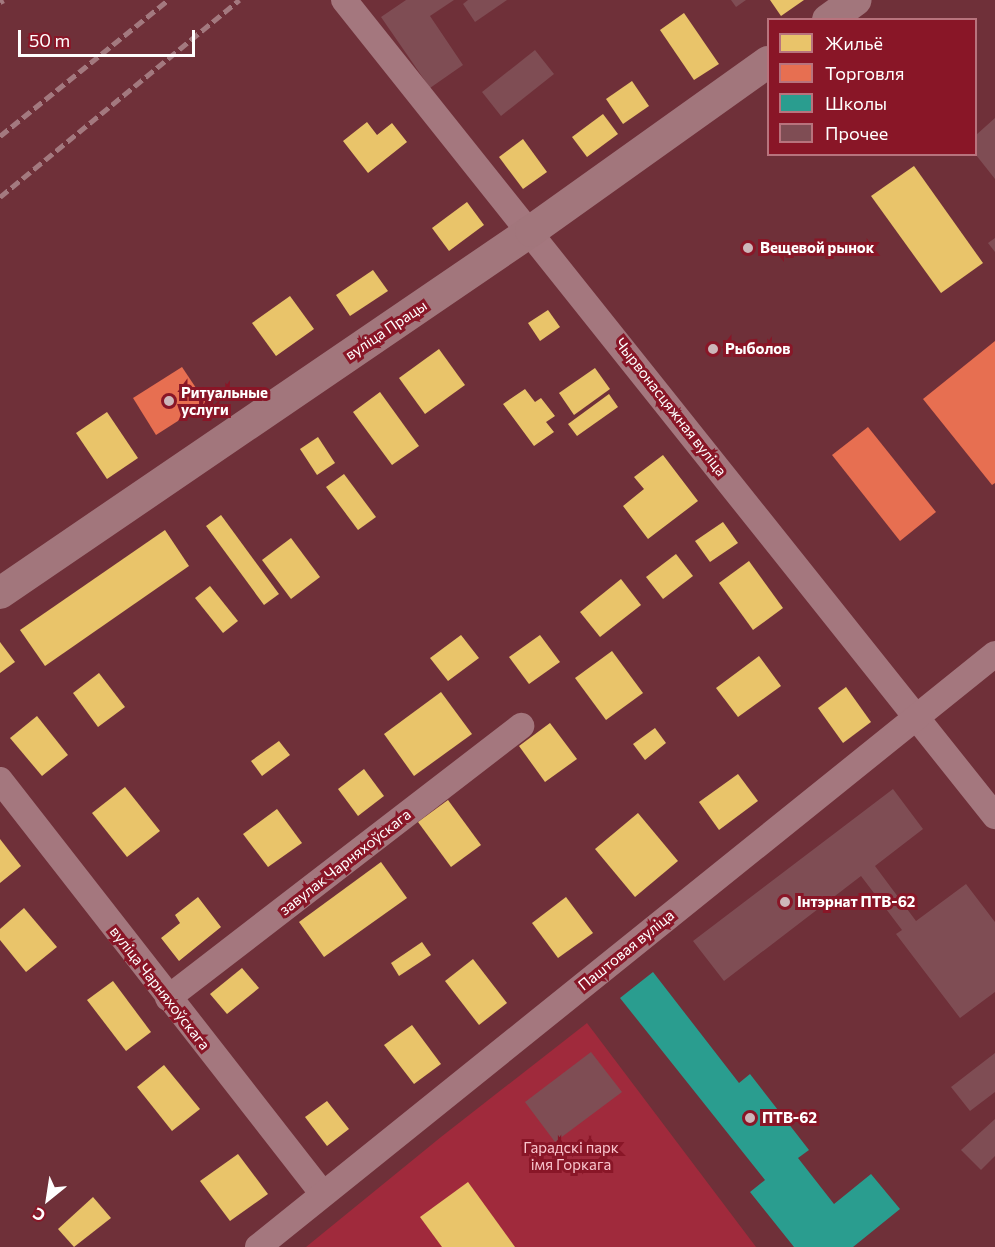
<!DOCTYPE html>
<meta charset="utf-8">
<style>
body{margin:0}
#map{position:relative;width:995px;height:1247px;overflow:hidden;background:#6f3039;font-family:Commissioner,sans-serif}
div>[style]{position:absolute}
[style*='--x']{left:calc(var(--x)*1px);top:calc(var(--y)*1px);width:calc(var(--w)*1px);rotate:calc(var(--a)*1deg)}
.green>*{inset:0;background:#a02a3c}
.homes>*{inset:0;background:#e9c46a}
.shops>*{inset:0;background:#e76f51}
.schools>*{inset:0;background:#2a9d8f}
.building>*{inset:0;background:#7f4d54}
.minor>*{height:26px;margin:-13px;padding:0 13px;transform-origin:13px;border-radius:13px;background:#a4777e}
.major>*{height:32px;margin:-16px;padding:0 16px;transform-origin:16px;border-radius:16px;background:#a2767c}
.rail>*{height:4.5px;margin-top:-2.25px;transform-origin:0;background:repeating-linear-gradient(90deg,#a3797f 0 10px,transparent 0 14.5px)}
.dots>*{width:16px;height:16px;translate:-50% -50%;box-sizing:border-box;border:3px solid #891627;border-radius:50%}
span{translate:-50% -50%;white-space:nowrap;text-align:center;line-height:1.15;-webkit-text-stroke:6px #891627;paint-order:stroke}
.poi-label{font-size:15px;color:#fff;font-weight:700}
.left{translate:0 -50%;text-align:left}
.street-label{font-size:15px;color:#fff}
.park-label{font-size:15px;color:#fac4cd}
.legend{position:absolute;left:767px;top:18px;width:210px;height:138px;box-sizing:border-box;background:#891627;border:2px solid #b8737d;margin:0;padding:8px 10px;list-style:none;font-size:18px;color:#fff}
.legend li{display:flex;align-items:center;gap:12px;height:30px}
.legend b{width:30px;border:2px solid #b8737d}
.north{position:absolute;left:18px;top:1169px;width:60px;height:60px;-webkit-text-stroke:4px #891627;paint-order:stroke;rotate:210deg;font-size:16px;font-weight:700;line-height:24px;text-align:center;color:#fff}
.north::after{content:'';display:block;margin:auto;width:21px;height:27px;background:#fff;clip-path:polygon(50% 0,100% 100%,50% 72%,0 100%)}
.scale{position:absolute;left:18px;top:30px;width:177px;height:27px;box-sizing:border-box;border:3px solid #fff;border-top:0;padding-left:8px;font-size:18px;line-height:21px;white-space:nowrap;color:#fff;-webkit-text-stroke:4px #891627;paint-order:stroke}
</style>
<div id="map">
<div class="green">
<div style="clip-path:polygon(587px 1023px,756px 1247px,306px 1247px,441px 1137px)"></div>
</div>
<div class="homes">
<div style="clip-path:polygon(770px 0,804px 0,781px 16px)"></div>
<div style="clip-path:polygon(684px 13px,719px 64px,694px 80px,660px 30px)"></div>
<div style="clip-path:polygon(632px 81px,649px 106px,623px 124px,606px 99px)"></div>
<div style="clip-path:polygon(603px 114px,618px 134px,587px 157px,572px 137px)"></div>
<div style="clip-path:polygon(367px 122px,377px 135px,392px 123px,407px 142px,368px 173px,343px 141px)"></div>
<div style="clip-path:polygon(523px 139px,547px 172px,523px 189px,499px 157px)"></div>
<div style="clip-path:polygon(914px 166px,983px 263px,941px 293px,871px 196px)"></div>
<div style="clip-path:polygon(467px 202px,484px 225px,449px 251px,432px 228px)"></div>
<div style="clip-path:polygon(373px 270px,388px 291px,350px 316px,336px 295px)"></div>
<div style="clip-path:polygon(290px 296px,314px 329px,276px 356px,252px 323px)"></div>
<div style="clip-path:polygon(548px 310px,560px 327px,540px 341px,528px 323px)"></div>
<div style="clip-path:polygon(439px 349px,465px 385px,425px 414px,399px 378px)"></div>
<div style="clip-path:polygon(595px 368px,610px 389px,574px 415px,559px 393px)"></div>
<div style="clip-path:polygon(525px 389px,535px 402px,541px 398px,555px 416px,546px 422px,554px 432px,534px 446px,503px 404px)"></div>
<div style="clip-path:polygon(380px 392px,419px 446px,392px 465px,353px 412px)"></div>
<div style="clip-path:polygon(609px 394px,618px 407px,577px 436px,568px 424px)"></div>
<div style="clip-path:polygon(107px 412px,138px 458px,107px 479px,76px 433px)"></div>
<div style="clip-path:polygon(318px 437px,335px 463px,317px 475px,300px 449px)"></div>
<div style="clip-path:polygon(663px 455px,698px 501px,648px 539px,623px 506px,644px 489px,634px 477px)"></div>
<div style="clip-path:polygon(344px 474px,376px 517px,358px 530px,326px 487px)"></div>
<div style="clip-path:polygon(221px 515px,279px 594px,264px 605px,206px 526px)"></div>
<div style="clip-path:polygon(723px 522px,738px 543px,710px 562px,695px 541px)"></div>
<div style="clip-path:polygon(165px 530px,189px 566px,45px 666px,20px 630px)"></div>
<div style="clip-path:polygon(291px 538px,320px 577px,291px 599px,262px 560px)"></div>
<div style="clip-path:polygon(676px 554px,693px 576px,663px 599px,646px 577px)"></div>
<div style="clip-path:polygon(749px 561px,783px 608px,753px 630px,719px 583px)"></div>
<div style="clip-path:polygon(621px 579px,641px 605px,600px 637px,580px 612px)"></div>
<div style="clip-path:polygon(210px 586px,238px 621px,223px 633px,195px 598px)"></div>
<div style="clip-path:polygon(461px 635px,479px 658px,448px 681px,430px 658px)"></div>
<div style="clip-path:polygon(540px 635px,560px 662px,529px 684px,509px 657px)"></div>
<div style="clip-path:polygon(0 642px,15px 662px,0 673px)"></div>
<div style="clip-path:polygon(612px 651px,643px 693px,606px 720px,575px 678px)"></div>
<div style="clip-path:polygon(759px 656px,781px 686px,738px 717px,716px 688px)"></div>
<div style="clip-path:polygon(99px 673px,125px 707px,98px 727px,73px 693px)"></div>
<div style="clip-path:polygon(846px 687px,871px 722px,843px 743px,818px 708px)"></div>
<div style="clip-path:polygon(441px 692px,472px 734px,414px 776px,384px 734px)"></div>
<div style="clip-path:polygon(37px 716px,68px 755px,42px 776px,10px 738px)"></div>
<div style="clip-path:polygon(550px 723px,577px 759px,545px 782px,519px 746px)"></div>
<div style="clip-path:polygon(655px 728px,666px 743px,645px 760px,633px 744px)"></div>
<div style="clip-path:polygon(279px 741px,290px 755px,262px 776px,251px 761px)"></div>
<div style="clip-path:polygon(364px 769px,384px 796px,358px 816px,338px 789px)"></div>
<div style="clip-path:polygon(738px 774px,758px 801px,719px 830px,699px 802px)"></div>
<div style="clip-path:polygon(125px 787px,160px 831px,127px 857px,92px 813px)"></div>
<div style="clip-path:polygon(448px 800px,481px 845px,451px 867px,418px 822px)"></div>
<div style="clip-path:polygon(277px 809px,302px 843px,268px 867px,243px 834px)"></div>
<div style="clip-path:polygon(638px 813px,678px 861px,635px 897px,595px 849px)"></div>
<div style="clip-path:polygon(0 839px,21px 866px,0 883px)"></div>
<div style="clip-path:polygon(381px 862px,407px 898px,324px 957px,299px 922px)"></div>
<div style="clip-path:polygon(198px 897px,221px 927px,179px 961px,161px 938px,180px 923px,175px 915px)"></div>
<div style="clip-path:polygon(566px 897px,593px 933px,558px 958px,532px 923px)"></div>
<div style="clip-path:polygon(24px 908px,57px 947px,26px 972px,0 940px,0 929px)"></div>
<div style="clip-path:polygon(422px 942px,431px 955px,399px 976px,391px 963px)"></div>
<div style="clip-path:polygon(473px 959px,507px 1003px,479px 1025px,445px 981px)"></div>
<div style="clip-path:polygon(242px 968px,259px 988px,227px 1014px,210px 994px)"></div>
<div style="clip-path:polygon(113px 981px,151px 1032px,126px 1051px,87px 1000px)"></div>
<div style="clip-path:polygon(412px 1025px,441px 1064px,414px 1084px,384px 1045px)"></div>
<div style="clip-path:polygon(164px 1065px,200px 1109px,172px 1131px,137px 1087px)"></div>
<div style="clip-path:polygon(327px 1101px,349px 1129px,327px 1146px,305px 1117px)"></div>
<div style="clip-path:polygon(238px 1154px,268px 1194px,230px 1221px,200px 1181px)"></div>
<div style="clip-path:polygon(468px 1182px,515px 1247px,442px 1247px,420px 1217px)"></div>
<div style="clip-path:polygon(93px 1197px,111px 1218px,74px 1247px,58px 1229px)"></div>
</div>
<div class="shops">
<div style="clip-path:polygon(995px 341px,995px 483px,992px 485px,923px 399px)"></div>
<div style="clip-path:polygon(182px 367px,206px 403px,156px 435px,133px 398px)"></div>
<div style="clip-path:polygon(868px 427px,936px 512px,900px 541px,832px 455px)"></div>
</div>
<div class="schools">
<div style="clip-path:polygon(653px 972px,739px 1083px,750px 1074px,809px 1150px,798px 1158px,834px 1204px,871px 1174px,900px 1209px,853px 1247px,794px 1247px,750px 1192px,765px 1180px,620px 998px)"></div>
</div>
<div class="building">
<div style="clip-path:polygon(406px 0,454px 0,430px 16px,463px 65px,430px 88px,381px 17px)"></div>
<div style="clip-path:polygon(468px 0,507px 0,475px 22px,463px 4px)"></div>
<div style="clip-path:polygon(731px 0,746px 0,736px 7px)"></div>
<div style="clip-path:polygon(535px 50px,554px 74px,501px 116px,482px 92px)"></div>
<div style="clip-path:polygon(995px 118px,995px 179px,976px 155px,976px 135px)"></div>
<div style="clip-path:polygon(995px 238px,995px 252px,988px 243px)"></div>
<div style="clip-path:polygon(893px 789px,923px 829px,875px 866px,916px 921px,966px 884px,995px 922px,995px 992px,960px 1018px,896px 934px,902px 930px,861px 876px,724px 981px,693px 941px)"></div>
<div style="clip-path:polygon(591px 1052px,622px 1092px,555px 1142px,525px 1102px)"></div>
<div style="clip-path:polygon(995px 1053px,995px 1092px,970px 1111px,951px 1087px)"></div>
<div style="clip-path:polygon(995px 1119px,995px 1156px,981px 1170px,961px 1150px)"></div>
</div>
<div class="minor">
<div style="--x:344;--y:0;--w:1044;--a:51.42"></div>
<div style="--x:0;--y:780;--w:525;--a:52.04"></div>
<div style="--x:168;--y:998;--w:446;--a:-37.6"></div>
<div style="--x:258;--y:1247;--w:946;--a:-38.82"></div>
</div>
<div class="major">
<div style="--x:828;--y:20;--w:34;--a:-36"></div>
<div style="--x:0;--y:593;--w:643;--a:-34.28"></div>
<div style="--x:531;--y:231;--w:291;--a:-35.5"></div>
</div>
<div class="rail">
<div style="--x:0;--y:2;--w:4;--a:-27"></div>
<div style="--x:0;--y:136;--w:216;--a:-39"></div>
<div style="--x:0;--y:197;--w:310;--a:-39.5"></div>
</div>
<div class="dots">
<div style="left:748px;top:248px;background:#cdb7ba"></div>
<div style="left:713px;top:349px;background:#cdb7ba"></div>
<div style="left:169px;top:401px;background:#cdb7ba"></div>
<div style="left:785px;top:902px;background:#cdb7ba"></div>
<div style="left:750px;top:1118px;background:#cdb7ba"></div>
</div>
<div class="poi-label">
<span class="left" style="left:760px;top:248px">Вещевой рынок</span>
<span class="left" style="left:725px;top:349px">Рыболов</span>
<span class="left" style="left:181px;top:401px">Ритуальные<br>услуги</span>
<span class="left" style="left:797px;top:902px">Інтэрнат ПТВ-62</span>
<span class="left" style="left:762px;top:1118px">ПТВ-62</span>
</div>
<div class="street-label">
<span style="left:386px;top:330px;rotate:-34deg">вуліца Працы</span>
<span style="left:671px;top:407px;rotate:52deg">Чырвонасцяжная вуліца</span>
<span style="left:345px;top:862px;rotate:-38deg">завулак Чарняхоўскага</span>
<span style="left:626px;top:950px;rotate:-39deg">Паштовая вуліца</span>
<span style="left:160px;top:988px;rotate:52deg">вуліца Чарняхоўскага</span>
</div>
<div class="park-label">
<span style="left:571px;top:1156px">Гарадскі парк<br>імя Горкага</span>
</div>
<ul class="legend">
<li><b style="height:16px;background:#e9c46a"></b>Жильё</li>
<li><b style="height:16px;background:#e76f51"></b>Торговля</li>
<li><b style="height:16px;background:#2a9d8f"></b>Школы</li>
<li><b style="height:16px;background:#7f4d54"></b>Прочее</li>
</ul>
<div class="north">С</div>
<div class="scale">50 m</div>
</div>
